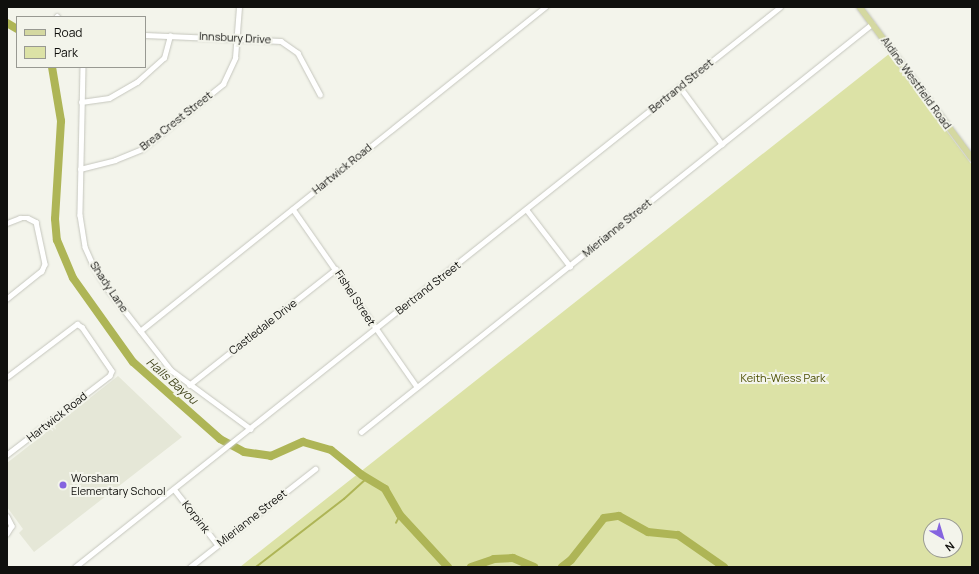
<!DOCTYPE html>
<style>
body{margin:0}
#map{position:relative;width:979px;height:574px;overflow:hidden;background:#f3f4eb;font-family:Manrope,sans-serif}
div>[style]{position:absolute}
[style*='--x']{left:calc(var(--x)*1px);top:calc(var(--y)*1px);width:calc(var(--w)*1px);rotate:calc(var(--a)*1deg)}
.built>*{inset:0;background:#e5e7d7}
.green>*{inset:0;background:#dce2a6}
.stream>*{height:1.5px;margin:-0.75px;padding:0 0.75px;transform-origin:0.75px;border-radius:0.75px;background:#aeb556}
.river>*{height:8px;margin:-4px;padding:0 4px;transform-origin:4px;border-radius:4px;background:#aeb556}
.roads{filter:drop-shadow(0 0 1px #c5c6bd) drop-shadow(0 0 1px #c5c6bd)}
.minor>*{height:4.5px;margin:-2.25px;padding:0 2.25px;transform-origin:2.25px;border-radius:2.25px;background:#fff}
.major>*{height:5.5px;margin:-2.75px;padding:0 2.75px;transform-origin:2.75px;border-radius:2.75px;background:#d4d8a1}
.dots>*{width:11px;height:11px;translate:-50% -50%;box-sizing:border-box;border:2px solid #f3f4eb;border-radius:50%}
span{translate:-50% -50%;white-space:nowrap;text-align:center;line-height:1.15;-webkit-text-stroke:4px #f3f4eb;paint-order:stroke}
.street-label{font-size:11px;color:#10100d}
.park-label{font-size:11px;color:#4c4f03}
.poi-label{font-size:11px;color:#10100d}
.left{translate:0 -50%;text-align:left}
.water-label{font-size:12px;color:#454820;font-style:italic}
.frame{position:absolute;inset:0;border:8px solid #10100d;pointer-events:none}
.legend{position:absolute;left:16px;top:16px;width:130px;height:52px;box-sizing:border-box;background:#f3f4eb;border:1px solid #989992;margin:0;padding:5px 7px;list-style:none;font-size:12px;color:#10100d}
.legend li{display:flex;align-items:center;gap:8px;height:20px}
.legend b{width:20px;border:1px solid #989992}
.north{position:absolute;left:923px;top:518px;width:40px;height:40px;box-sizing:border-box;background:#f3f4eb;border:1px solid #989992;border-radius:50%;rotate:142deg;font-size:11px;font-weight:700;line-height:16px;text-align:center;color:#10100d}
.north::after{content:'';display:block;margin:auto;width:14px;height:18px;background:#8564df;clip-path:polygon(50% 0,100% 100%,50% 72%,0 100%)}
</style>
<div id="map">
<div class="built">
<div style="clip-path:polygon(118px 376px,182px 437px,34px 552px,19px 533px,23px 529px,7px 507px,7px 463px)"></div>
</div>
<div class="green">
<div style="clip-path:polygon(evenodd,889px 54px,972px 165px,972px 567px,240px 567px,889px 54px,931px 526px,955px 526px,955px 550px,931px 550px,931px 526px)"></div>
</div>
<div class="stream">
<div style="--x:396;--y:523;--w:9;--a:-63"></div>
<div style="--x:256;--y:567;--w:111;--a:-37.7"></div>
<div style="--x:344;--y:499;--w:31;--a:-42"></div>
</div>
<div class="river">
<div style="--x:7;--y:23;--w:12;--a:31"></div>
<div style="--x:52;--y:67;--w:55;--a:80.5"></div>
<div style="--x:61;--y:121;--w:98;--a:93.5"></div>
<div style="--x:55;--y:219;--w:21;--a:85"></div>
<div style="--x:57;--y:240;--w:41;--a:67.2"></div>
<div style="--x:73;--y:278;--w:103;--a:54.5"></div>
<div style="--x:133;--y:362;--w:116;--a:41.5"></div>
<div style="--x:220;--y:439;--w:27;--a:28"></div>
<div style="--x:244;--y:452;--w:27;--a:8"></div>
<div style="--x:271;--y:456;--w:35;--a:-24"></div>
<div style="--x:303;--y:442;--w:29;--a:16"></div>
<div style="--x:331;--y:450;--w:40;--a:39"></div>
<div style="--x:362;--y:475;--w:27;--a:31"></div>
<div style="--x:385;--y:489;--w:30;--a:60"></div>
<div style="--x:400;--y:515;--w:71;--a:47.3"></div>
<div style="--x:471;--y:567;--w:24;--a:-19"></div>
<div style="--x:494;--y:559;--w:19;--a:-3"></div>
<div style="--x:513;--y:558;--w:23;--a:23"></div>
<div style="--x:562;--y:567;--w:11;--a:-38"></div>
<div style="--x:571;--y:560;--w:53;--a:-51.8"></div>
<div style="--x:604;--y:518;--w:15;--a:-8"></div>
<div style="--x:619;--y:516;--w:33;--a:29"></div>
<div style="--x:648;--y:532;--w:30;--a:6"></div>
<div style="--x:678;--y:535;--w:56;--a:34.8"></div>
</div>
<div class="roads">
<div class="minor">
<div style="--x:57;--y:16;--w:1;--a:45"></div>
<div style="--x:145;--y:35;--w:136;--a:2.5"></div>
<div style="--x:281;--y:41;--w:21;--a:35"></div>
<div style="--x:298;--y:53;--w:47;--a:61.8"></div>
<div style="--x:83;--y:67;--w:148;--a:91.2"></div>
<div style="--x:80;--y:215;--w:32;--a:81"></div>
<div style="--x:85;--y:247;--w:17;--a:66"></div>
<div style="--x:92;--y:263;--w:29;--a:59"></div>
<div style="--x:107;--y:288;--w:104;--a:52"></div>
<div style="--x:171;--y:370;--w:99;--a:36.4"></div>
<div style="--x:680;--y:87;--w:71;--a:53.6"></div>
<div style="--x:81;--y:102;--w:28;--a:-8"></div>
<div style="--x:109;--y:98;--w:32;--a:-30"></div>
<div style="--x:137;--y:82;--w:36;--a:-42"></div>
<div style="--x:164;--y:58;--w:23;--a:-75"></div>
<div style="--x:80;--y:169;--w:36;--a:-14"></div>
<div style="--x:115;--y:160;--w:29;--a:-22"></div>
<div style="--x:142;--y:149;--w:104;--a:-38.7"></div>
<div style="--x:223;--y:84;--w:29;--a:-65"></div>
<div style="--x:235;--y:58;--w:51;--a:-85.5"></div>
<div style="--x:293;--y:209;--w:217;--a:55.1"></div>
<div style="--x:527;--y:210;--w:71;--a:52.5"></div>
<div style="--x:7;--y:223;--w:14;--a:-21"></div>
<div style="--x:20;--y:218;--w:8;--a:0"></div>
<div style="--x:28;--y:218;--w:9;--a:27"></div>
<div style="--x:36;--y:222;--w:43;--a:77.9"></div>
<div style="--x:45;--y:264;--w:8;--a:113"></div>
<div style="--x:42;--y:271;--w:45;--a:141.3"></div>
<div style="--x:140;--y:331;--w:519;--a:-38.66"></div>
<div style="--x:7;--y:377;--w:88;--a:-37.1"></div>
<div style="--x:77;--y:324;--w:6;--a:31"></div>
<div style="--x:82;--y:327;--w:53;--a:55.7"></div>
<div style="--x:112;--y:371;--w:5;--a:112"></div>
<div style="--x:110;--y:376;--w:130;--a:142.5"></div>
<div style="--x:189;--y:385;--w:187;--a:-38.3"></div>
<div style="--x:361;--y:432;--w:654;--a:-38.61"></div>
<div style="--x:174;--y:489;--w:71;--a:51.8"></div>
<div style="--x:7;--y:516;--w:11;--a:63"></div>
<div style="--x:12;--y:526;--w:9;--a:122"></div>
<div style="--x:75;--y:567;--w:900;--a:-38.46"></div>
<div style="--x:190;--y:567;--w:159;--a:-38.1"></div>
</div>
<div class="major">
<div style="--x:860;--y:7;--w:188;--a:53.4"></div>
</div>
</div>
<div class="dots">
<div style="left:63px;top:485px;background:#8564df"></div>
</div>
<div class="street-label">
<span style="left:235px;top:38px;rotate:3deg">Innsbury Drive</span>
<span style="left:916px;top:83px;rotate:54deg">Aldine Westfield Road</span>
<span style="left:681px;top:86px;rotate:-39deg">Bertrand Street</span>
<span style="left:176px;top:121px;rotate:-38deg">Brea Crest Street</span>
<span style="left:342px;top:169px;rotate:-39deg">Hartwick Road</span>
<span style="left:617px;top:228px;rotate:-39deg">Mierianne Street</span>
<span style="left:109px;top:287px;rotate:56deg">Shady Lane</span>
<span style="left:428px;top:288px;rotate:-38deg">Bertrand Street</span>
<span style="left:355px;top:298px;rotate:57deg">Fishel Street</span>
<span style="left:263px;top:327px;rotate:-38deg">Castledale Drive</span>
<span style="left:57px;top:417px;rotate:-38deg">Hartwick Road</span>
<span style="left:196px;top:517px;rotate:52deg">Korpink</span>
<span style="left:252px;top:518px;rotate:-38deg">Mierianne Street</span>
</div>
<div class="park-label">
<span style="left:783px;top:378px">Keith-Wiess Park</span>
</div>
<div class="poi-label">
<span class="left" style="left:71px;top:485px">Worsham<br>Elementary School</span>
</div>
<div class="water-label">
<span style="left:172px;top:381px;rotate:41deg">Halls Bayou</span>
</div>
<div class="frame"></div>
<ul class="legend">
<li><b style="height:5px;background:#d4d8a1"></b>Road</li>
<li><b style="height:11px;background:#dce2a6"></b>Park</li>
</ul>
<div class="north">N</div>
</div>
